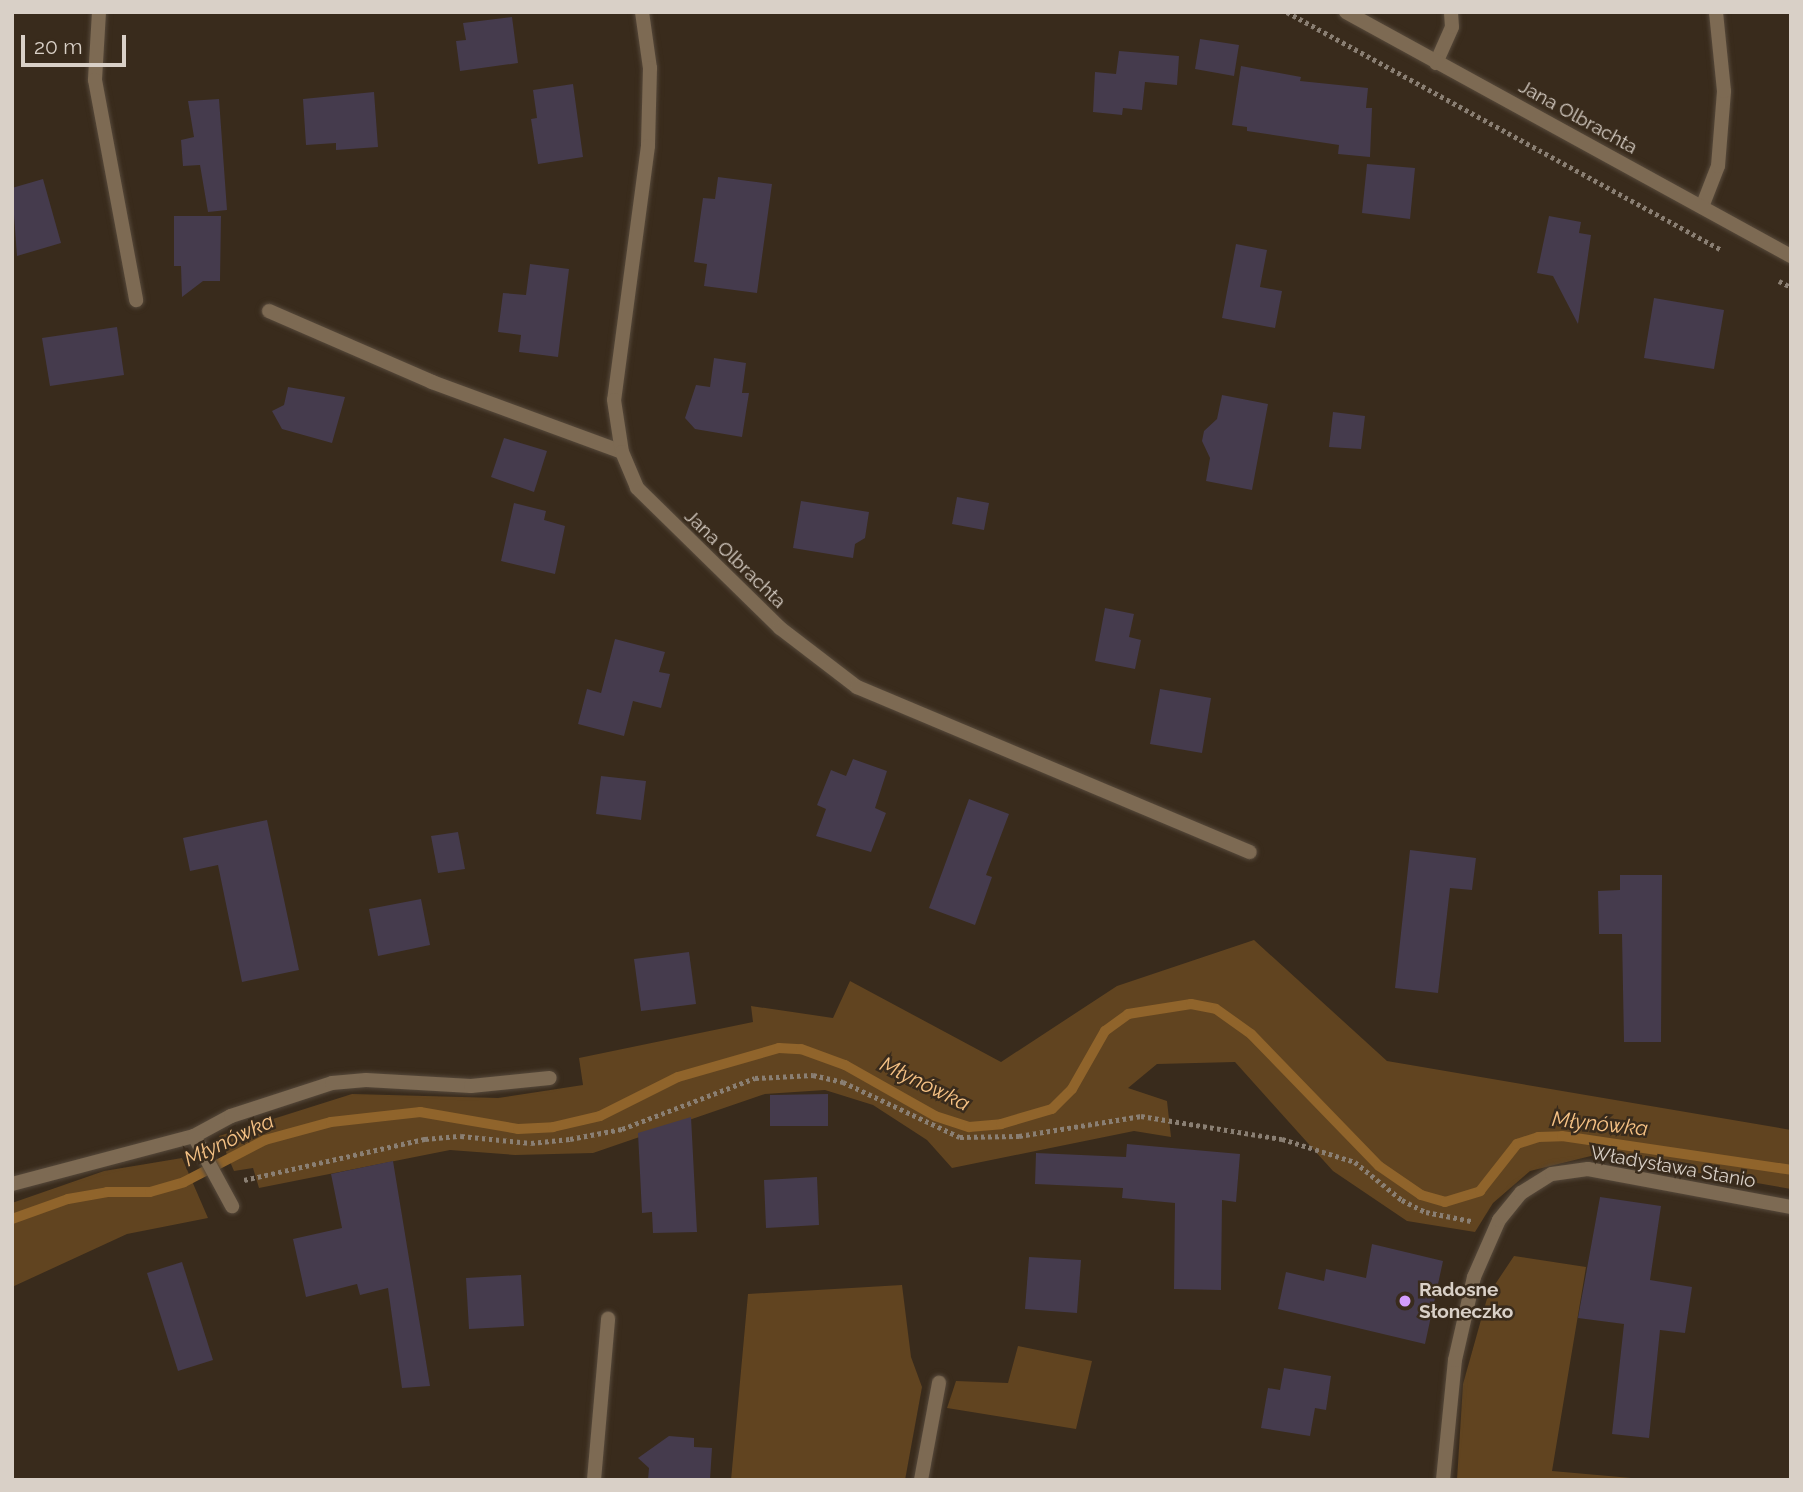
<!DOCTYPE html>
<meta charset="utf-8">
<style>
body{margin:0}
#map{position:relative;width:1803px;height:1492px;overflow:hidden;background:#392b1c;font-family:Raleway,sans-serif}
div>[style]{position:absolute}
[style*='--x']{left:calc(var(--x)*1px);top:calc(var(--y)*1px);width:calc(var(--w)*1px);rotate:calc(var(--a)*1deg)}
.green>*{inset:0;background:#614420}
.stream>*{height:10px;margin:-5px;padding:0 5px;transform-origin:5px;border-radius:5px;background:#90642b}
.building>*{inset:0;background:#453b4d}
.path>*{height:4.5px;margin-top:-2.25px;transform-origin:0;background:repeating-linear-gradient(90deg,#8a7f73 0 3.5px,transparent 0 7px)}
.roads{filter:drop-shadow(0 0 2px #56493b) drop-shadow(0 0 2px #56493b)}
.service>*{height:14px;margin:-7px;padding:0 7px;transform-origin:7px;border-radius:7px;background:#7d6a53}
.minor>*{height:14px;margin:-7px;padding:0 7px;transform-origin:7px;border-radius:7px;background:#7d6a53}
.tertiary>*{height:14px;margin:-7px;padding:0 7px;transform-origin:7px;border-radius:7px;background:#7d6a53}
.dots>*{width:19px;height:19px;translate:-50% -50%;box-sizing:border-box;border:4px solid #392b1c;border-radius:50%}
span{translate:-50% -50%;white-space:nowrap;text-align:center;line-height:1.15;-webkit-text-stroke:5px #392b1c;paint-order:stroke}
.street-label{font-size:19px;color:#d9d0c7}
.poi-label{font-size:19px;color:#d9d0c7;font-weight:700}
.left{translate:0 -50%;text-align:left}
.water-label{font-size:21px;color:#f6c285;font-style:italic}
.frame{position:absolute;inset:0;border:14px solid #d9d0c7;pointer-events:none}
.scale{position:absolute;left:21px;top:35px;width:105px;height:32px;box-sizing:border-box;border:4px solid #d9d0c7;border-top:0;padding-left:9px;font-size:21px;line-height:24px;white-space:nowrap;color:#d9d0c7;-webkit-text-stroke:5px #392b1c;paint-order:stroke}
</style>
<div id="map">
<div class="green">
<div style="clip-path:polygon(1254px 940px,1387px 1061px,1791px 1130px,1791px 1189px,1595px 1155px,1530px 1171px,1493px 1203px,1475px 1232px,1407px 1221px,1333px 1171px,1235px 1062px,1157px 1064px,1128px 1088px,1167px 1101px,1171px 1137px,1134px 1131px,952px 1168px,927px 1140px,873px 1105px,825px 1090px,765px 1094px,593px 1153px,515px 1155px,450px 1150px,259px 1188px,253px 1168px,234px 1171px,219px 1136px,352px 1094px,498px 1098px,583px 1085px,579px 1058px,753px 1022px,751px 1006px,833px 1018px,850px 981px,1001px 1062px,1117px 986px)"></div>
<div style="clip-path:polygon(182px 1158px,208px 1218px,127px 1234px,12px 1287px,12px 1203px,104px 1171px)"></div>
<div style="clip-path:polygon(1514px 1256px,1586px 1267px,1552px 1471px,1654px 1480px,1457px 1480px,1463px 1384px,1488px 1295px)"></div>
<div style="clip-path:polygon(902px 1285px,911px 1357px,922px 1387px,905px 1480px,731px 1480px,748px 1294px)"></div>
<div style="clip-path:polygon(1018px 1346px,1092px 1361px,1076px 1429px,947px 1408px,956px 1381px,1008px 1383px)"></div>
</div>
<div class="stream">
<div style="--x:12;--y:1219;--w:59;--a:-19.7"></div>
<div style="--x:68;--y:1199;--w:40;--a:-10"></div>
<div style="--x:107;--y:1192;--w:43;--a:0"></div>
<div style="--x:150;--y:1192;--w:35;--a:-16"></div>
<div style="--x:184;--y:1182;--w:91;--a:-27.4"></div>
<div style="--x:265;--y:1140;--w:68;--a:-15.3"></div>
<div style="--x:331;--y:1122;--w:90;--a:-6.4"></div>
<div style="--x:420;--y:1112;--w:99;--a:9.8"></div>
<div style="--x:518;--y:1129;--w:35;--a:-3"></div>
<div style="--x:553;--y:1127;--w:48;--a:-13.2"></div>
<div style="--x:600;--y:1116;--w:87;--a:-26.6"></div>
<div style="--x:678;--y:1077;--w:105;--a:-16"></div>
<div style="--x:779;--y:1048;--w:22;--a:3"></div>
<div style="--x:801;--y:1049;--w:47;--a:20"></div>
<div style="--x:845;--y:1065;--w:103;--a:29.5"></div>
<div style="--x:935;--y:1116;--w:36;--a:18"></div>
<div style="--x:969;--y:1127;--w:32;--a:-5"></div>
<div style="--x:1001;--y:1124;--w:53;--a:-16.4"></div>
<div style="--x:1052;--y:1109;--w:28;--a:-45"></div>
<div style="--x:1072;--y:1089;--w:67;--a:-60.4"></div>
<div style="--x:1105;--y:1031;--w:29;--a:-36"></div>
<div style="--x:1128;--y:1014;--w:64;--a:-9"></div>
<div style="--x:1191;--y:1004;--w:25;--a:11"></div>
<div style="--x:1216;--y:1009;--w:43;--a:35.5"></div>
<div style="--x:1251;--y:1034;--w:184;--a:45.9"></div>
<div style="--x:1379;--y:1166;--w:51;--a:34.6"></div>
<div style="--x:1421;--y:1195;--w:25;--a:16"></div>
<div style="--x:1445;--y:1202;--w:37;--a:-17"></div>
<div style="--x:1480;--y:1191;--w:60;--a:-51.8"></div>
<div style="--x:1517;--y:1144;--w:22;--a:-18"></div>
<div style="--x:1538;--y:1137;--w:24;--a:-2"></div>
<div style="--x:1562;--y:1136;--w:232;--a:8.4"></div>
</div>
<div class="building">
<div style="clip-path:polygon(512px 17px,518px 63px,460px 71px,456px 41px,466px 40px,463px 23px)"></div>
<div style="clip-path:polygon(1200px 39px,1239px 45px,1234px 76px,1195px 69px)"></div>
<div style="clip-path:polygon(1119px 51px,1179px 56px,1177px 85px,1145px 82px,1142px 110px,1123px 108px,1122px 115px,1093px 112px,1095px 72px,1116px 74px)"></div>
<div style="clip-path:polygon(1241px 66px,1301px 77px,1300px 81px,1368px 88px,1366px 108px,1372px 108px,1370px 157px,1338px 154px,1339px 145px,1247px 131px,1247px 127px,1232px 125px)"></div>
<div style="clip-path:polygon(573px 84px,583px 157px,538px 164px,531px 119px,537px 118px,533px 90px)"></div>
<div style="clip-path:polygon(374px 92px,378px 147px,336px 150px,336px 143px,306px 145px,303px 99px)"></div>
<div style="clip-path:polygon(219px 99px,227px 210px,208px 212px,200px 165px,183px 166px,181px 140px,194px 137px,188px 101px)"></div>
<div style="clip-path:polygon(1367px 164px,1415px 168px,1410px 219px,1362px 213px)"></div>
<div style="clip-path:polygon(718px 177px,772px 184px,757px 293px,704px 286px,707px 264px,694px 262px,703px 198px,715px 199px)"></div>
<div style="clip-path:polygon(43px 179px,61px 243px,17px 256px,12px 188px)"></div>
<div style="clip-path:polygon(174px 216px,221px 216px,220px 281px,203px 281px,182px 297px,181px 266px,174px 266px)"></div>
<div style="clip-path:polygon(1549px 216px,1581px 222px,1579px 233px,1591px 235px,1578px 324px,1553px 276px,1537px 273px)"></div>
<div style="clip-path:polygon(1236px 244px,1267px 250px,1260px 287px,1282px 291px,1275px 328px,1222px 318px)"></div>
<div style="clip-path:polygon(530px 264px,569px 269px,558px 357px,519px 352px,521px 335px,498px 332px,503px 293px,526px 295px)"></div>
<div style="clip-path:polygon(1654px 298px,1724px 310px,1714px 369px,1644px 358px)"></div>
<div style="clip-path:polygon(117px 327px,124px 375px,50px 386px,42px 338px)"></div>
<div style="clip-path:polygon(714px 358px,746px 363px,742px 393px,749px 393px,742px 437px,695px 429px,685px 418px,696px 385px,710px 387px)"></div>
<div style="clip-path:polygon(288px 387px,345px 397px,332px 443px,282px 429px,272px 411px,284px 405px)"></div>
<div style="clip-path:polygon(1222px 395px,1268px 404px,1252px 490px,1206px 481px,1210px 458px,1202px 441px,1204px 431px,1217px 419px)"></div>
<div style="clip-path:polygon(1333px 412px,1365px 416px,1361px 449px,1329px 447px)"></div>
<div style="clip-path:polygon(504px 438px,547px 451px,534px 492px,491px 477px)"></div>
<div style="clip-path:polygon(957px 497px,989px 503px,984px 530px,952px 524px)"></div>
<div style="clip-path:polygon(801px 501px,869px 512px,865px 538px,855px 544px,853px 558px,793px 548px)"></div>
<div style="clip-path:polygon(514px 503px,546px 511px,544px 520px,565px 526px,555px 574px,501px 561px)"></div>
<div style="clip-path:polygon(1105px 608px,1134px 614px,1129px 637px,1141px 640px,1135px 669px,1095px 661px)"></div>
<div style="clip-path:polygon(615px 639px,665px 652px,659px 672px,670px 674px,661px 708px,633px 701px,624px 736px,578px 724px,587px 689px,601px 693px)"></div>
<div style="clip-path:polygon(1160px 689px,1211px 698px,1202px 753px,1150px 744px)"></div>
<div style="clip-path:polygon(853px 759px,887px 771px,875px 808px,886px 813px,871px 852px,816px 836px,826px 809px,817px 805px,831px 770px,846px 776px)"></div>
<div style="clip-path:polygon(601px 776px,646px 781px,641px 820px,596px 814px)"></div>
<div style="clip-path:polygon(969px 799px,1009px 814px,986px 875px,992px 877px,975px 925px,929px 908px)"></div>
<div style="clip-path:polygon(267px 820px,299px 970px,242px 982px,218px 865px,190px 871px,183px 838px)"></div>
<div style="clip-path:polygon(458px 832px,465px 869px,438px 873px,431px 836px)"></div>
<div style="clip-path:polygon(1410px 850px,1476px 858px,1472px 890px,1450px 888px,1438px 993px,1395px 988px)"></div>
<div style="clip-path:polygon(1620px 875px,1662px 875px,1661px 1042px,1624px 1042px,1622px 934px,1599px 934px,1598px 891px,1620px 890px)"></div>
<div style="clip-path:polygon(421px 899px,430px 945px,378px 956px,369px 909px)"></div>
<div style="clip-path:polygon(689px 952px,696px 1004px,641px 1011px,634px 959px)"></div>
<div style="clip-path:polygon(828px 1094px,828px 1126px,770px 1126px,770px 1095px)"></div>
<div style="clip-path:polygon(691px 1117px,697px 1232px,653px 1233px,652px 1212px,642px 1213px,638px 1133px)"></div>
<div style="clip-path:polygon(1127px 1144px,1240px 1154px,1236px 1202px,1222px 1200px,1221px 1290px,1174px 1289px,1175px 1203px,1122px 1198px,1123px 1188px,1035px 1184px,1036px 1153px,1126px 1157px)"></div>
<div style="clip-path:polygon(393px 1161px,430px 1386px,402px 1388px,388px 1288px,360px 1295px,357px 1284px,306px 1297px,293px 1239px,342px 1228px,331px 1174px)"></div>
<div style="clip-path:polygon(817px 1177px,819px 1225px,766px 1228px,764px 1180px)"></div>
<div style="clip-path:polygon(1600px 1197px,1661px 1206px,1650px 1280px,1692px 1287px,1685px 1333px,1660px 1330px,1649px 1438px,1612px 1434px,1624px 1324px,1578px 1318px)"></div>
<div style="clip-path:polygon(1372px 1244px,1443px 1261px,1425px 1344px,1278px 1309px,1286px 1272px,1324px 1281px,1326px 1269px,1366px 1278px)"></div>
<div style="clip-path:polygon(1029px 1257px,1081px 1260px,1077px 1313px,1025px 1309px)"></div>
<div style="clip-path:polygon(182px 1262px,213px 1360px,178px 1371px,147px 1273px)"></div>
<div style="clip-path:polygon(521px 1275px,524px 1326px,469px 1329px,466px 1278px)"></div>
<div style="clip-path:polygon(1284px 1368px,1331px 1376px,1326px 1410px,1315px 1408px,1310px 1436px,1261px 1428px,1268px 1388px,1280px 1390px)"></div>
<div style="clip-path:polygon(669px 1436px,694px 1438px,694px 1447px,712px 1448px,710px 1480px,648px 1480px,649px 1468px,638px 1458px)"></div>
</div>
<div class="path">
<div style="--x:1287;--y:12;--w:496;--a:28.7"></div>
<div style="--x:1779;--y:281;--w:13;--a:27"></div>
<div style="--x:244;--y:1180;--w:186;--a:-12.8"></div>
<div style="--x:425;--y:1139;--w:36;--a:-5"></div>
<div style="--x:461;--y:1136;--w:70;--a:5.7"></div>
<div style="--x:531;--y:1143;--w:39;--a:-6"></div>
<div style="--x:570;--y:1139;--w:53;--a:-10.9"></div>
<div style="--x:622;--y:1129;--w:142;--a:-21"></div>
<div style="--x:755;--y:1078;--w:58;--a:-3"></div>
<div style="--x:813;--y:1075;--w:31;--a:13"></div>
<div style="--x:843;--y:1082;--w:129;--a:25.2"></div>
<div style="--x:960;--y:1137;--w:59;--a:-1"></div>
<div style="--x:1019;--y:1136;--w:124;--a:-9.3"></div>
<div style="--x:1141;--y:1116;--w:143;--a:9.3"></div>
<div style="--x:1282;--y:1139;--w:77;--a:17.5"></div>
<div style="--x:1355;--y:1162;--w:60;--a:39"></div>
<div style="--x:1402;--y:1200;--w:27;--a:27"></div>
<div style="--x:1426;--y:1212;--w:46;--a:11.3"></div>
</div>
<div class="roads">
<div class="service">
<div style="--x:99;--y:12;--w:68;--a:93.4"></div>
<div style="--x:95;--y:80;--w:224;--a:79.4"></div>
<div style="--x:1436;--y:63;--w:39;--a:-66"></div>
<div style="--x:1452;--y:27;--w:15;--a:-94"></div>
<div style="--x:1702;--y:207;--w:44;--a:-68.7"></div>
<div style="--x:1718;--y:166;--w:75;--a:-85.4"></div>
<div style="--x:1724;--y:91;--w:79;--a:-95.8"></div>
<div style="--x:269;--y:311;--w:178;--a:23.5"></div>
<div style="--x:432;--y:382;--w:202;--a:20.2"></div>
<div style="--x:194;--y:1136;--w:80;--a:61.5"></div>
</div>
<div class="minor">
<div style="--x:642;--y:12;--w:57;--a:81.9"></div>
<div style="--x:650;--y:68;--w:78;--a:91.5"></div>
<div style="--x:648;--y:146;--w:256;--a:97.6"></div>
<div style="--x:614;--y:400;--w:53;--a:81.3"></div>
<div style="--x:622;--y:452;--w:39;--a:67"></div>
<div style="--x:637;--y:488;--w:200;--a:44.4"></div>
<div style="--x:780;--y:628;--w:97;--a:37.5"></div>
<div style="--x:857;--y:687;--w:426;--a:22.8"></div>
<div style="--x:12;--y:1184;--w:188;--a:-14.8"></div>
<div style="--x:194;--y:1136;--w:42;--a:-28.4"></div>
<div style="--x:231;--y:1116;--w:106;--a:-18.1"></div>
<div style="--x:332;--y:1083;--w:34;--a:-5"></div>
<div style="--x:366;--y:1080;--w:105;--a:3.3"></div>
<div style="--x:471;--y:1086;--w:79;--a:-5.8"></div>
<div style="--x:594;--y:1480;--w:162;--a:-85"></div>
<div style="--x:921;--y:1480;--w:99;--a:-79.5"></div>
<div style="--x:1443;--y:1480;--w:121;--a:-84.3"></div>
<div style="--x:1455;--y:1360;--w:85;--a:-77.1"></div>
<div style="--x:1474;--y:1277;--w:62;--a:-66.3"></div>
<div style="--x:1499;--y:1220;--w:35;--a:-51"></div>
<div style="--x:1521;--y:1193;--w:36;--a:-32"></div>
<div style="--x:1552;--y:1174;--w:36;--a:-8"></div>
<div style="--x:1588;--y:1169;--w:207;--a:10.6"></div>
</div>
<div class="tertiary">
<div style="--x:1346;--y:12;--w:508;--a:28.74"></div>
</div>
</div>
<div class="dots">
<div style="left:1405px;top:1301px;background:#d39cfc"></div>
</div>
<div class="street-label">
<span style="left:1578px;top:117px;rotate:29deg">Jana Olbrachta</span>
<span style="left:735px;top:559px;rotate:44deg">Jana Olbrachta</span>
<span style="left:1673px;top:1167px;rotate:10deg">Władysława Stanio</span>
</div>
<div class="poi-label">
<span class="left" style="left:1419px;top:1301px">Radosne<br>Słoneczko</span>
</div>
<div class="water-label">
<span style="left:925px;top:1084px;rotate:26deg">Młynówka</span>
<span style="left:1600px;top:1124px;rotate:6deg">Młynówka</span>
<span style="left:229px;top:1140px;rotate:-25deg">Młynówka</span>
</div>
<div class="frame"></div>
<div class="scale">20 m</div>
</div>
